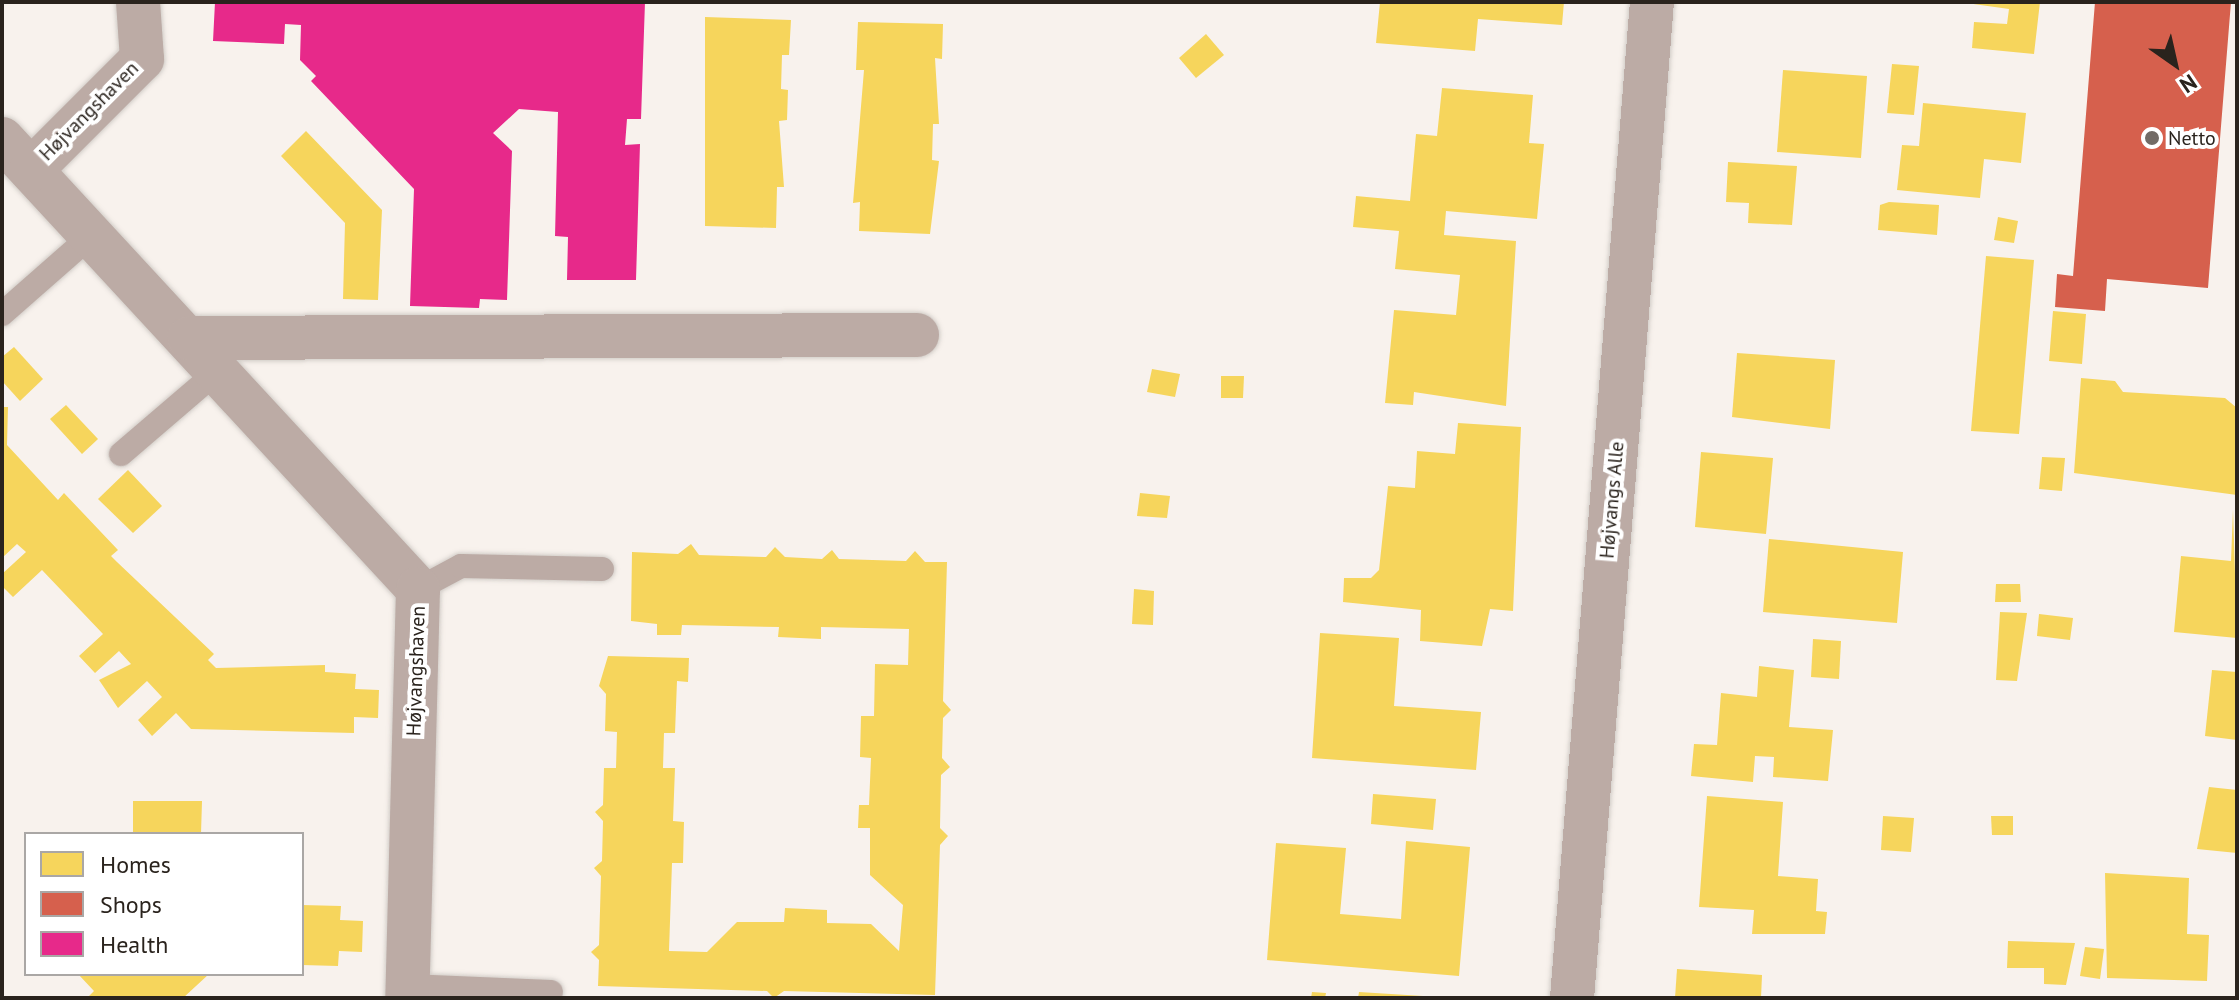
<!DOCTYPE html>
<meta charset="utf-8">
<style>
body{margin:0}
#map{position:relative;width:2239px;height:1000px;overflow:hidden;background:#f8f2ed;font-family:"PT Sans",sans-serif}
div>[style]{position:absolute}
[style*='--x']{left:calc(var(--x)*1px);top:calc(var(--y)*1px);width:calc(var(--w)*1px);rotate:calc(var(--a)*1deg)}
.homes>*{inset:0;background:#f6d55c}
.shops>*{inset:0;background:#d6604d}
.health>*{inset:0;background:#e7298a}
.roads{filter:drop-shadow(0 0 2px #d2cdc8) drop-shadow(0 0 2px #d2cdc8)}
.service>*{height:24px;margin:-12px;padding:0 12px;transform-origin:12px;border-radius:12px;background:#bcaba5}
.minor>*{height:44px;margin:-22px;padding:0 22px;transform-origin:22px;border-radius:22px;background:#bcaba5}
.dots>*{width:22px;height:22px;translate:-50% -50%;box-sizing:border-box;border:4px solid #fff;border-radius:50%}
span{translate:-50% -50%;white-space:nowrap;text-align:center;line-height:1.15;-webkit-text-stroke:8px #fff;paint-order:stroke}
.street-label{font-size:20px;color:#2a231d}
.poi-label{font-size:20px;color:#2a231d}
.left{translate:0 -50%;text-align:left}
.frame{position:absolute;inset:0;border:4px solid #2a231d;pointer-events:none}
.legend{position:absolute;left:24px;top:832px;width:280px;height:144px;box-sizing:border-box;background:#fff;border:2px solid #aaa7a5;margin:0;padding:10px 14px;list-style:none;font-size:24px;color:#2a231d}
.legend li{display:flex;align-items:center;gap:16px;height:40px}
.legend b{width:40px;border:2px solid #aaa7a5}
.north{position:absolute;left:2135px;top:24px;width:80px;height:80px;-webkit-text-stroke:6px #fff;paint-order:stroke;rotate:146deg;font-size:22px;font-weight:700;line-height:32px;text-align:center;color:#2a231d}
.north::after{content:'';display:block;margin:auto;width:28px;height:36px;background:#2a231d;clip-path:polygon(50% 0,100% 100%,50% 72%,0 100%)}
</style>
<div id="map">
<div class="homes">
<div style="clip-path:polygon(1380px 2px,1564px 2px,1562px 25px,1478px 19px,1475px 51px,1376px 43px)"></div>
<div style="clip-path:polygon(1959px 2px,2040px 2px,2034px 54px,1972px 48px,1974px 22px,2007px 24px,2009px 9px)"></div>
<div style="clip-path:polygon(705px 17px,791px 20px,789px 55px,782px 55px,781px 89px,788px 90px,787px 120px,779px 121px,784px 187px,777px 187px,776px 228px,705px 226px)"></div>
<div style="clip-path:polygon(858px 22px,943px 24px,942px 59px,935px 58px,939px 124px,933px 124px,932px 160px,939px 161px,930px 234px,859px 231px,860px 202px,853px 203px,864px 70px,856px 70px)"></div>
<div style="clip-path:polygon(1206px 34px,1224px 55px,1196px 78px,1179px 58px)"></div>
<div style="clip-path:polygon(1892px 64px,1919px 66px,1914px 115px,1887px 113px)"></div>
<div style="clip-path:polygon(1783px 70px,1867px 76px,1861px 158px,1777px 152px)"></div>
<div style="clip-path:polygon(1442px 88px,1533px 95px,1529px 143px,1544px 144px,1537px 219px,1446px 211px,1444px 235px,1516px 241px,1506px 406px,1414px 392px,1413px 405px,1385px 403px,1394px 310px,1456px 315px,1460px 275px,1395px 269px,1399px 231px,1353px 227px,1356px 196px,1410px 201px,1416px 134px,1437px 136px)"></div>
<div style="clip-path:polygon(1923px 103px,2026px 113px,2021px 163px,1984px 159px,1980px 198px,1897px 190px,1902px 145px,1919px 146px)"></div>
<div style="clip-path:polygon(306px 131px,382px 210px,378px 300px,343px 299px,345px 223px,281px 156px)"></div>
<div style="clip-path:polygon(1728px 162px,1797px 166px,1792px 225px,1748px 223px,1749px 203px,1726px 202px)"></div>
<div style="clip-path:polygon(1889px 202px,1939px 205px,1937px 235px,1878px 230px,1880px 205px)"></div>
<div style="clip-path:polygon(1998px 217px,2018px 221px,2014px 243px,1994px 240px)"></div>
<div style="clip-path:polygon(1986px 256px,2034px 260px,2019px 434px,1971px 431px)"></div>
<div style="clip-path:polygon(2053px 311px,2086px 314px,2082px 364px,2049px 361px)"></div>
<div style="clip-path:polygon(14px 347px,43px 379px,20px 401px,2px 381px,2px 357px)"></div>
<div style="clip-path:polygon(1737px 353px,1835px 360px,1830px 429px,1732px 417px)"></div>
<div style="clip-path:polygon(1152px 369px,1180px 374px,1175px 397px,1147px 392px)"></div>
<div style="clip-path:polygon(1221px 376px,1244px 376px,1243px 398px,1221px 398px)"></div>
<div style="clip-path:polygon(2081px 378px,2115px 381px,2123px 392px,2225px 398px,2237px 408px,2237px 495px,2074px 473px)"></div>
<div style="clip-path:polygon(66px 405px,98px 439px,82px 454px,50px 419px)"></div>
<div style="clip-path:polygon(2px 407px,8px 407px,7px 445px,58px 500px,64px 493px,118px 550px,111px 556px,117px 562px,214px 654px,208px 660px,216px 668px,325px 665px,325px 672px,356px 674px,355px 689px,379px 690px,378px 718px,354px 717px,354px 733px,191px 729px,176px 713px,152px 736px,138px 720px,162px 697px,147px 681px,118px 708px,99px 680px,131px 664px,119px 651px,95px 673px,79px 656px,103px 634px,42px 570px,13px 597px,2px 586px,2px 574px,26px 552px,17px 544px,2px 558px)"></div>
<div style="clip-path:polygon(1458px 423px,1521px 427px,1513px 611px,1490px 609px,1482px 646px,1420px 641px,1421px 610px,1343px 602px,1344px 578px,1371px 578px,1379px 570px,1388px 486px,1415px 488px,1417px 451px,1455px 454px)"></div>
<div style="clip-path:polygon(1701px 452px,1773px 458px,1766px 534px,1695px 527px)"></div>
<div style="clip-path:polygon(2042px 457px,2065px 458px,2062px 491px,2039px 489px)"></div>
<div style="clip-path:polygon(128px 470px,162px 506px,133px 533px,98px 499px)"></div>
<div style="clip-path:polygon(1140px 493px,1170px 496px,1167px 518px,1137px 516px)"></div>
<div style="clip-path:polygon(2233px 509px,2237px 638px,2174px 632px,2181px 556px,2231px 561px)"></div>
<div style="clip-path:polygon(1769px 539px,1903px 552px,1897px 623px,1763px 612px)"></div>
<div style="clip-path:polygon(691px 544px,699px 555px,766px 557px,775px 547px,785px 557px,822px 559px,832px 550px,839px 559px,906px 561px,915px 551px,925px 562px,947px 562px,943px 701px,951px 710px,943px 718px,942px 758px,950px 767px,941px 775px,940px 828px,948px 836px,940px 845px,935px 995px,784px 991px,774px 998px,767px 991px,598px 986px,599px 960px,591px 952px,599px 945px,601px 876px,594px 868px,602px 861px,603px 821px,595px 812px,603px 805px,604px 768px,616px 768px,617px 732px,605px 731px,606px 694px,599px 686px,608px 656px,689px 658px,688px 682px,677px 681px,675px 733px,664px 733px,663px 768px,675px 768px,673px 821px,684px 822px,683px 863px,672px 863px,669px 951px,707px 952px,737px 922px,784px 922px,785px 908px,827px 910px,827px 923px,871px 924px,899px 951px,903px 905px,870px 875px,870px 828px,858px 828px,859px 805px,869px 805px,871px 758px,860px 757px,861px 716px,874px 716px,875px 664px,908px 665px,909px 629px,821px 627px,821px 639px,778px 637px,779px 627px,682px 625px,681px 635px,657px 635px,657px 624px,631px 621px,632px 552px,678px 554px)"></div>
<div style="clip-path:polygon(1996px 584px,2020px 584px,2021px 602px,1995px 602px)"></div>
<div style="clip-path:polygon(1134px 589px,1154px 591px,1153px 625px,1132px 624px)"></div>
<div style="clip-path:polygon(2000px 612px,2027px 613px,2017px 681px,1996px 680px)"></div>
<div style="clip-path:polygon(2039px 614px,2073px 618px,2070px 640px,2037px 636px)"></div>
<div style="clip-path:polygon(1320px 633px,1399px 638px,1394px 706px,1481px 712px,1476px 770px,1312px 758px)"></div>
<div style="clip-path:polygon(1813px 639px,1841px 641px,1839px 679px,1811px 677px)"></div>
<div style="clip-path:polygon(1759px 666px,1794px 670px,1789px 727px,1833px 730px,1828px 781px,1773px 777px,1774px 757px,1755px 756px,1753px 782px,1691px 776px,1694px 744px,1717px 745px,1721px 693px,1757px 697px)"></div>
<div style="clip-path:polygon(2212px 670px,2237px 672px,2237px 740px,2205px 736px)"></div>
<div style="clip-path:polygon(2209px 787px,2237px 790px,2237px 853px,2197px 849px)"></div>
<div style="clip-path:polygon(1373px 794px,1436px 799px,1433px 830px,1371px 824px)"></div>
<div style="clip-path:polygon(1707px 796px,1783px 802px,1778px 876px,1818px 879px,1816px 911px,1827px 912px,1825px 934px,1752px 934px,1754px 910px,1699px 907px)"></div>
<div style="clip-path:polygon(133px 801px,202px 801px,201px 834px,133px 834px)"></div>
<div style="clip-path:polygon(1883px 816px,1914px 818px,1911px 852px,1881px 850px)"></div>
<div style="clip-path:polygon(1991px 816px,2013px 816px,2013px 835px,1992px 835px)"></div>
<div style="clip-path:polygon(1406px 841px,1470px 847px,1459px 976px,1267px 960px,1276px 843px,1346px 848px,1340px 914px,1401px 919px)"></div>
<div style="clip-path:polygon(2105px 873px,2189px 878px,2187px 934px,2209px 935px,2207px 981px,2107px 978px)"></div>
<div style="clip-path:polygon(302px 905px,341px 906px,340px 920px,363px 921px,362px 952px,339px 951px,338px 966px,302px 965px)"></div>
<div style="clip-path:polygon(2008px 941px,2075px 943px,2066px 985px,2044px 984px,2044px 968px,2007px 968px)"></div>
<div style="clip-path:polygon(2085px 947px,2104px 949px,2100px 979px,2080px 976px)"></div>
<div style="clip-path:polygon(1677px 969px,1762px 975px,1761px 998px,1675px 998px)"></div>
<div style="clip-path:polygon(78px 974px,110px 976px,209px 974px,183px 998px,87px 998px,94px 991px)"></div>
<div style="clip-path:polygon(1312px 992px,1326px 993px,1325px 998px,1311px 998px)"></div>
<div style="clip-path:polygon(1359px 992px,1423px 996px,1423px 998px,1358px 998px)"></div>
</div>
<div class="shops">
<div style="clip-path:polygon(2095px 2px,2231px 2px,2208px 288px,2107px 279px,2105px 311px,2055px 307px,2057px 274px,2073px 276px)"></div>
</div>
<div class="health">
<div style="clip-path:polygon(215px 2px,645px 2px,641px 119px,627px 119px,625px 145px,640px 144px,636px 280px,567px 280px,568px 237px,555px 236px,558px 112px,519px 109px,493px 133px,512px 151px,507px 300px,480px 299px,479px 308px,410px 306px,414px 189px,311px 81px,316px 76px,300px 60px,301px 25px,285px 24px,284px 44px,213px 41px)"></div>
</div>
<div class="roads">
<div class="service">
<div style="--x:2;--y:314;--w:120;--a:-41.3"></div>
<div style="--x:121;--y:454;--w:129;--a:-40.6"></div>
<div style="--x:418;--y:589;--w:49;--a:-28.1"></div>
<div style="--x:461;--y:566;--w:141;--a:1.2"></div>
<div style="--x:408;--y:986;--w:143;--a:2.4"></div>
</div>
<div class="minor">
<div style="--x:2;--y:139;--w:613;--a:47.25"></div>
<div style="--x:418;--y:589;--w:409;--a:91.5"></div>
<div style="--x:31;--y:170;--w:157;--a:-45"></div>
<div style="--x:142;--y:59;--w:57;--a:-94"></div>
<div style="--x:189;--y:338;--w:728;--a:-0.24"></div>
<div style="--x:1572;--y:998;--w:999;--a:-85.41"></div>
</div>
</div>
<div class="dots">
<div style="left:2152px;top:138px;background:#726b66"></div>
</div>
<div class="street-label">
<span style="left:89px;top:111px;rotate:-45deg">Højvangshaven</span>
<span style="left:1612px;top:500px;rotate:-85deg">Højvangs Alle</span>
<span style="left:416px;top:671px;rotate:-88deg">Højvangshaven</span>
</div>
<div class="poi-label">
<span class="left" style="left:2168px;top:138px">Netto</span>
</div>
<div class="frame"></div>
<ul class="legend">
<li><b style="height:22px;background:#f6d55c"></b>Homes</li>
<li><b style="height:22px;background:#d6604d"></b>Shops</li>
<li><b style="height:22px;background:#e7298a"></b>Health</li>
</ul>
<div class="north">N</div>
</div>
